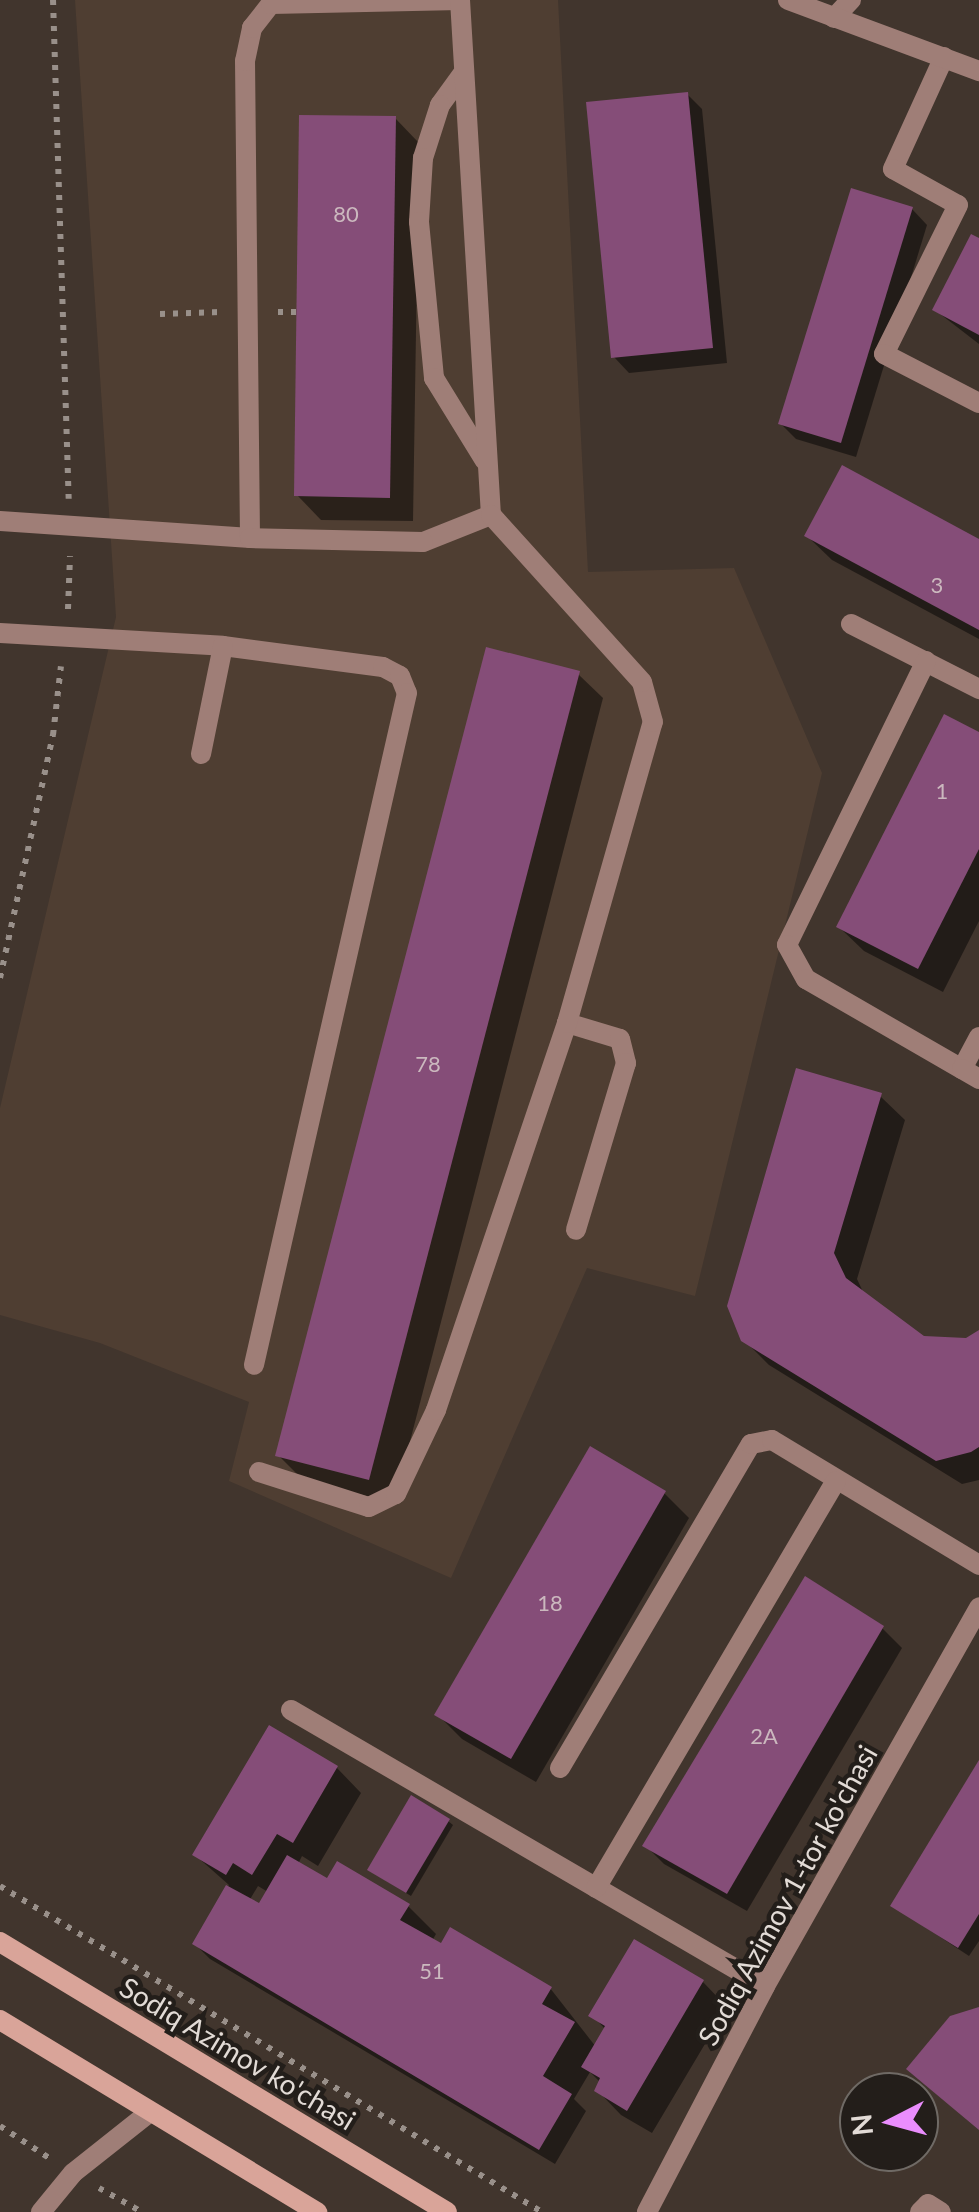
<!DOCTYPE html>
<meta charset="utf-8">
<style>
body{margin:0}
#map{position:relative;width:979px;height:2212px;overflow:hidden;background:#41352d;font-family:Lato,sans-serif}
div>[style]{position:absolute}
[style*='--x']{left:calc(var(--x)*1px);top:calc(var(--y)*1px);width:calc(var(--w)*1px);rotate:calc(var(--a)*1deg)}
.built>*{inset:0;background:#4f3e32}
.shadow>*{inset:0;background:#0007}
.building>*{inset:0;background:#854d78}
.path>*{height:6px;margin-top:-3px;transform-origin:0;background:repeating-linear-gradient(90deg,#99908a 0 5px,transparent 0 13px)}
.lane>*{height:20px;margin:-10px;padding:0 10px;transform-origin:10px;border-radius:10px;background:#9f7e77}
.street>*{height:20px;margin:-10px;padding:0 10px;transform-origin:10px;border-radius:10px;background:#9f7e77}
.secondary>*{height:20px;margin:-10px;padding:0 10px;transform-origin:10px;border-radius:10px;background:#d9a499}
span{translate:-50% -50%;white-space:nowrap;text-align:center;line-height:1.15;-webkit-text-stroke:9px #231e1a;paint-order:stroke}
.number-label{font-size:22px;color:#cbb8be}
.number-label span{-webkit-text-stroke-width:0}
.street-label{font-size:28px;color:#e2dbd6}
.north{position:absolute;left:839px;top:2072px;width:100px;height:100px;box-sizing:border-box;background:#231e1a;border:2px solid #6f6a65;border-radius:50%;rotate:264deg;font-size:28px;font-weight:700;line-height:40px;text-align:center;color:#e2dbd6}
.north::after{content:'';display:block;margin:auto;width:35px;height:45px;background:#ea8dfd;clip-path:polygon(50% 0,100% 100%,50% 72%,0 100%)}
</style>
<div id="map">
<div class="built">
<div style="clip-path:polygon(75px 0,558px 0,588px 572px,734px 568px,822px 773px,695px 1296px,587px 1268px,451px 1578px,229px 1481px,249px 1402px,100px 1343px,0 1315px,0 1108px,116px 617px)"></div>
</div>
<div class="shadow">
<div style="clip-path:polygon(687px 94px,702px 109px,727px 363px,629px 373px,614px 357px)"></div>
<div style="clip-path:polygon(395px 118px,419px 143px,413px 521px,321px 520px,297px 495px)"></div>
<div style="clip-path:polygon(912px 209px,927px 225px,856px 457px,796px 439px,781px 424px)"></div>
<div style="clip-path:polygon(979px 241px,979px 344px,935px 310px)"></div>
<div style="clip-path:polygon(807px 536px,979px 542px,979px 639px,832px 560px)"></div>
<div style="clip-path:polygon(578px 674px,603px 698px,394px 1503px,303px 1480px,278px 1455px)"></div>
<div style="clip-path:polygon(979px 735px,979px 921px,943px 992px,864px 951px,839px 927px)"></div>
<div style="clip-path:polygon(880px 1096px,905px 1120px,857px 1279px,865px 1296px,923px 1339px,966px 1341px,979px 1333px,979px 1480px,962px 1484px,769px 1365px,743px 1339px)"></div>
<div style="clip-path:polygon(664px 1493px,689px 1518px,536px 1782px,462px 1739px,437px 1714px)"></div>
<div style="clip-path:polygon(882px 1628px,902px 1648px,747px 1911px,664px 1864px,645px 1845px)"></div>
<div style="clip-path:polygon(evenodd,270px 1728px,337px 1768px,361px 1793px,318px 1866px,302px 1856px,298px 1864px,328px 1882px,408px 1906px,436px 1934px,432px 1941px,550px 1988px,596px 2047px,606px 2030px,592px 2015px,703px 1982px,727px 2007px,652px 2133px,621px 2115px,597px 2090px,601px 2083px,590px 2072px,574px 2099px,586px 2111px,555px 2164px,210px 1959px,195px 1944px,229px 1885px,195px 1855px,270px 1728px,258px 1886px,268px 1892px,259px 1908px,249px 1901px,258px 1886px)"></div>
<div style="clip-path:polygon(979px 1765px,979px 1941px,969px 1956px,893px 1906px)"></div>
<div style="clip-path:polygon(448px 1821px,453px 1825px,411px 1896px,375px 1874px)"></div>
</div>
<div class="building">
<div style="clip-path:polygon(688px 92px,713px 348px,611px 358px,586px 102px)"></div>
<div style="clip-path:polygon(299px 115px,396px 116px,390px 498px,294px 496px)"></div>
<div style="clip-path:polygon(851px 188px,913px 207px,841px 443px,778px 424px)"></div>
<div style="clip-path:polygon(971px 234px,979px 238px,979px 335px,932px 310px)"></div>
<div style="clip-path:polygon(842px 465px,979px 539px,979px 630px,804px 536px)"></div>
<div style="clip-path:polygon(486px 647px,580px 671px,369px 1480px,275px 1456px)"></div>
<div style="clip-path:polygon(944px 714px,979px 732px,979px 849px,918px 969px,836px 927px)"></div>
<div style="clip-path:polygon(796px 1068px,882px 1093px,834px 1253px,846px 1278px,924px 1336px,966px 1338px,979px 1330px,979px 1447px,971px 1452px,936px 1461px,741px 1341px,727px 1306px)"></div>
<div style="clip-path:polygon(590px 1446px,666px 1491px,511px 1759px,434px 1715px)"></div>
<div style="clip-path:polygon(805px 1576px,884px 1626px,727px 1894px,642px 1846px)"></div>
<div style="clip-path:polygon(269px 1725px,338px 1766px,293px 1843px,277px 1834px,252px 1875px,233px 1863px,226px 1875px,192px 1855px)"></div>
<div style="clip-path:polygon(979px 1760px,979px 1914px,958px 1948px,890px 1906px)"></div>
<div style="clip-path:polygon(411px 1795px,450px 1819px,406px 1893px,367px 1870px)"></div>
<div style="clip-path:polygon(287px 1855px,327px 1878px,337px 1861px,410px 1904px,400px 1920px,441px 1943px,450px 1927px,552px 1987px,542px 2004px,575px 2022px,543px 2076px,572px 2094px,539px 2150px,192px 1944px,226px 1885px,259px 1903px)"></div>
<div style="clip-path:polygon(634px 1939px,704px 1980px,627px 2111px,594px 2091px,600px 2078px,581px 2067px,605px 2026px,588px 2016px)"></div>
<div style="clip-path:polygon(979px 2007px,979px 2130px,906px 2069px,950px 2016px)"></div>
</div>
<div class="path">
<div style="--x:53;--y:0;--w:499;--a:88.2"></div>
<div style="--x:278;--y:312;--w:19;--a:0"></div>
<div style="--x:160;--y:314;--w:61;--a:-1.9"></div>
<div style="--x:68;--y:609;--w:53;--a:-87.8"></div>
<div style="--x:0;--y:978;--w:249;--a:-77.7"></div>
<div style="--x:53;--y:735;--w:69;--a:-83.4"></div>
<div style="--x:0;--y:1886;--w:632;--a:31.03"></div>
<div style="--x:0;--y:2126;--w:59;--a:33.1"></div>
<div style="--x:99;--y:2188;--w:49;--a:29.2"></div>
</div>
<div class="lane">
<div style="--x:834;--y:18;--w:25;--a:-47"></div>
<div style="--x:944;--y:57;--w:123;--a:114.5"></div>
<div style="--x:893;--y:169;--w:74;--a:29"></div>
<div style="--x:958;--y:205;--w:166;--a:116.4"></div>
<div style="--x:884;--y:354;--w:107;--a:27.3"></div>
<div style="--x:464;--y:72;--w:41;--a:126"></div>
<div style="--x:440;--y:105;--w:56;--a:107.8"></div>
<div style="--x:423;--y:158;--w:64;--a:93.6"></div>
<div style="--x:419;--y:222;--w:157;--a:84.5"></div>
<div style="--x:434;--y:378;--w:97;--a:58.4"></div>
<div style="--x:0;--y:521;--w:251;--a:3.9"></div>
<div style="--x:250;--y:538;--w:477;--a:-90.6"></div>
<div style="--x:245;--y:61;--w:34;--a:-78"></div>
<div style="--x:252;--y:28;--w:31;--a:-52"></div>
<div style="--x:271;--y:4;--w:189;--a:-1.2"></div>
<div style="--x:460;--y:0;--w:516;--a:86.56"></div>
<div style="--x:491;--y:515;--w:73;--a:158.3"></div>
<div style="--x:423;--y:542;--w:173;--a:-178.7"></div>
<div style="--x:851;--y:624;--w:144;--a:26.9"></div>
<div style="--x:0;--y:633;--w:223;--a:3.3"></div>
<div style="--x:223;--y:646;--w:161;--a:7.5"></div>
<div style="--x:383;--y:667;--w:19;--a:28"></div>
<div style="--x:400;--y:676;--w:18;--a:68"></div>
<div style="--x:407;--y:693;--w:689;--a:102.83"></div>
<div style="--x:926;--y:661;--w:316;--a:116.1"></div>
<div style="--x:787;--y:945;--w:39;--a:61"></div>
<div style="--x:806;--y:979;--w:180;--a:30"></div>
<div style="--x:201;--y:754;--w:110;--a:-78.5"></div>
<div style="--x:567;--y:1023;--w:55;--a:16.8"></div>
<div style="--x:620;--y:1039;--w:25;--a:76"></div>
<div style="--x:626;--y:1063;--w:174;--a:106.7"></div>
<div style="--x:979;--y:1037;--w:36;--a:118"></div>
<div style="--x:962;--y:1069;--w:20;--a:30"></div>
<div style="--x:259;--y:1472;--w:115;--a:17.7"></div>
<div style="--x:369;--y:1507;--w:30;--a:-26"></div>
<div style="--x:396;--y:1494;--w:93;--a:-64.5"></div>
<div style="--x:436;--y:1410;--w:409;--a:-71.3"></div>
<div style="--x:567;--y:1023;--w:313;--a:-74.1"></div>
<div style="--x:653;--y:722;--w:41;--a:-105.4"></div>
<div style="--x:642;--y:682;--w:225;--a:-132.1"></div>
<div style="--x:291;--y:1710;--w:548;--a:30.21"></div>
<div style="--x:560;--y:1768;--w:376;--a:-59.5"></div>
<div style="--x:751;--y:1444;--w:21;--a:-11"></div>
<div style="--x:772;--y:1440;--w:242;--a:31.1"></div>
<div style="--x:596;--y:1888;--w:472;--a:-59.5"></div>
<div style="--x:41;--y:2212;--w:50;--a:-50.6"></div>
<div style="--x:73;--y:2173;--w:98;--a:-38.4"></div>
<div style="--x:920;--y:2212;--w:11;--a:-45"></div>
<div style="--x:928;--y:2204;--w:15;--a:32"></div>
</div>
<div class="street">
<div style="--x:788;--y:0;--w:204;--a:20.4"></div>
<div style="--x:647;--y:2212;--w:255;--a:-62.4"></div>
<div style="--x:765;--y:1986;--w:435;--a:-60.5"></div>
</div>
<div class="secondary">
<div style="--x:0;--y:1942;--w:522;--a:31.13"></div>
<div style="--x:0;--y:2020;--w:371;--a:31.2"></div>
</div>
<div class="number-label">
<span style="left:346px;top:214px">80</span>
<span style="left:937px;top:585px">3</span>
<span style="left:942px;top:791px">1</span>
<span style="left:428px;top:1064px">78</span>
<span style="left:550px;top:1603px">18</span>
<span style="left:764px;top:1736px">2А</span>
<span style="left:432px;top:1971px">51</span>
</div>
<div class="street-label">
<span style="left:787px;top:1895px;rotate:-61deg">Sodiq Azimov 1-tor ko'chasi</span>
<span style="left:238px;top:2053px;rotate:31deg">Sodiq Azimov ko'chasi</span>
</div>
<div class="north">N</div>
</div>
